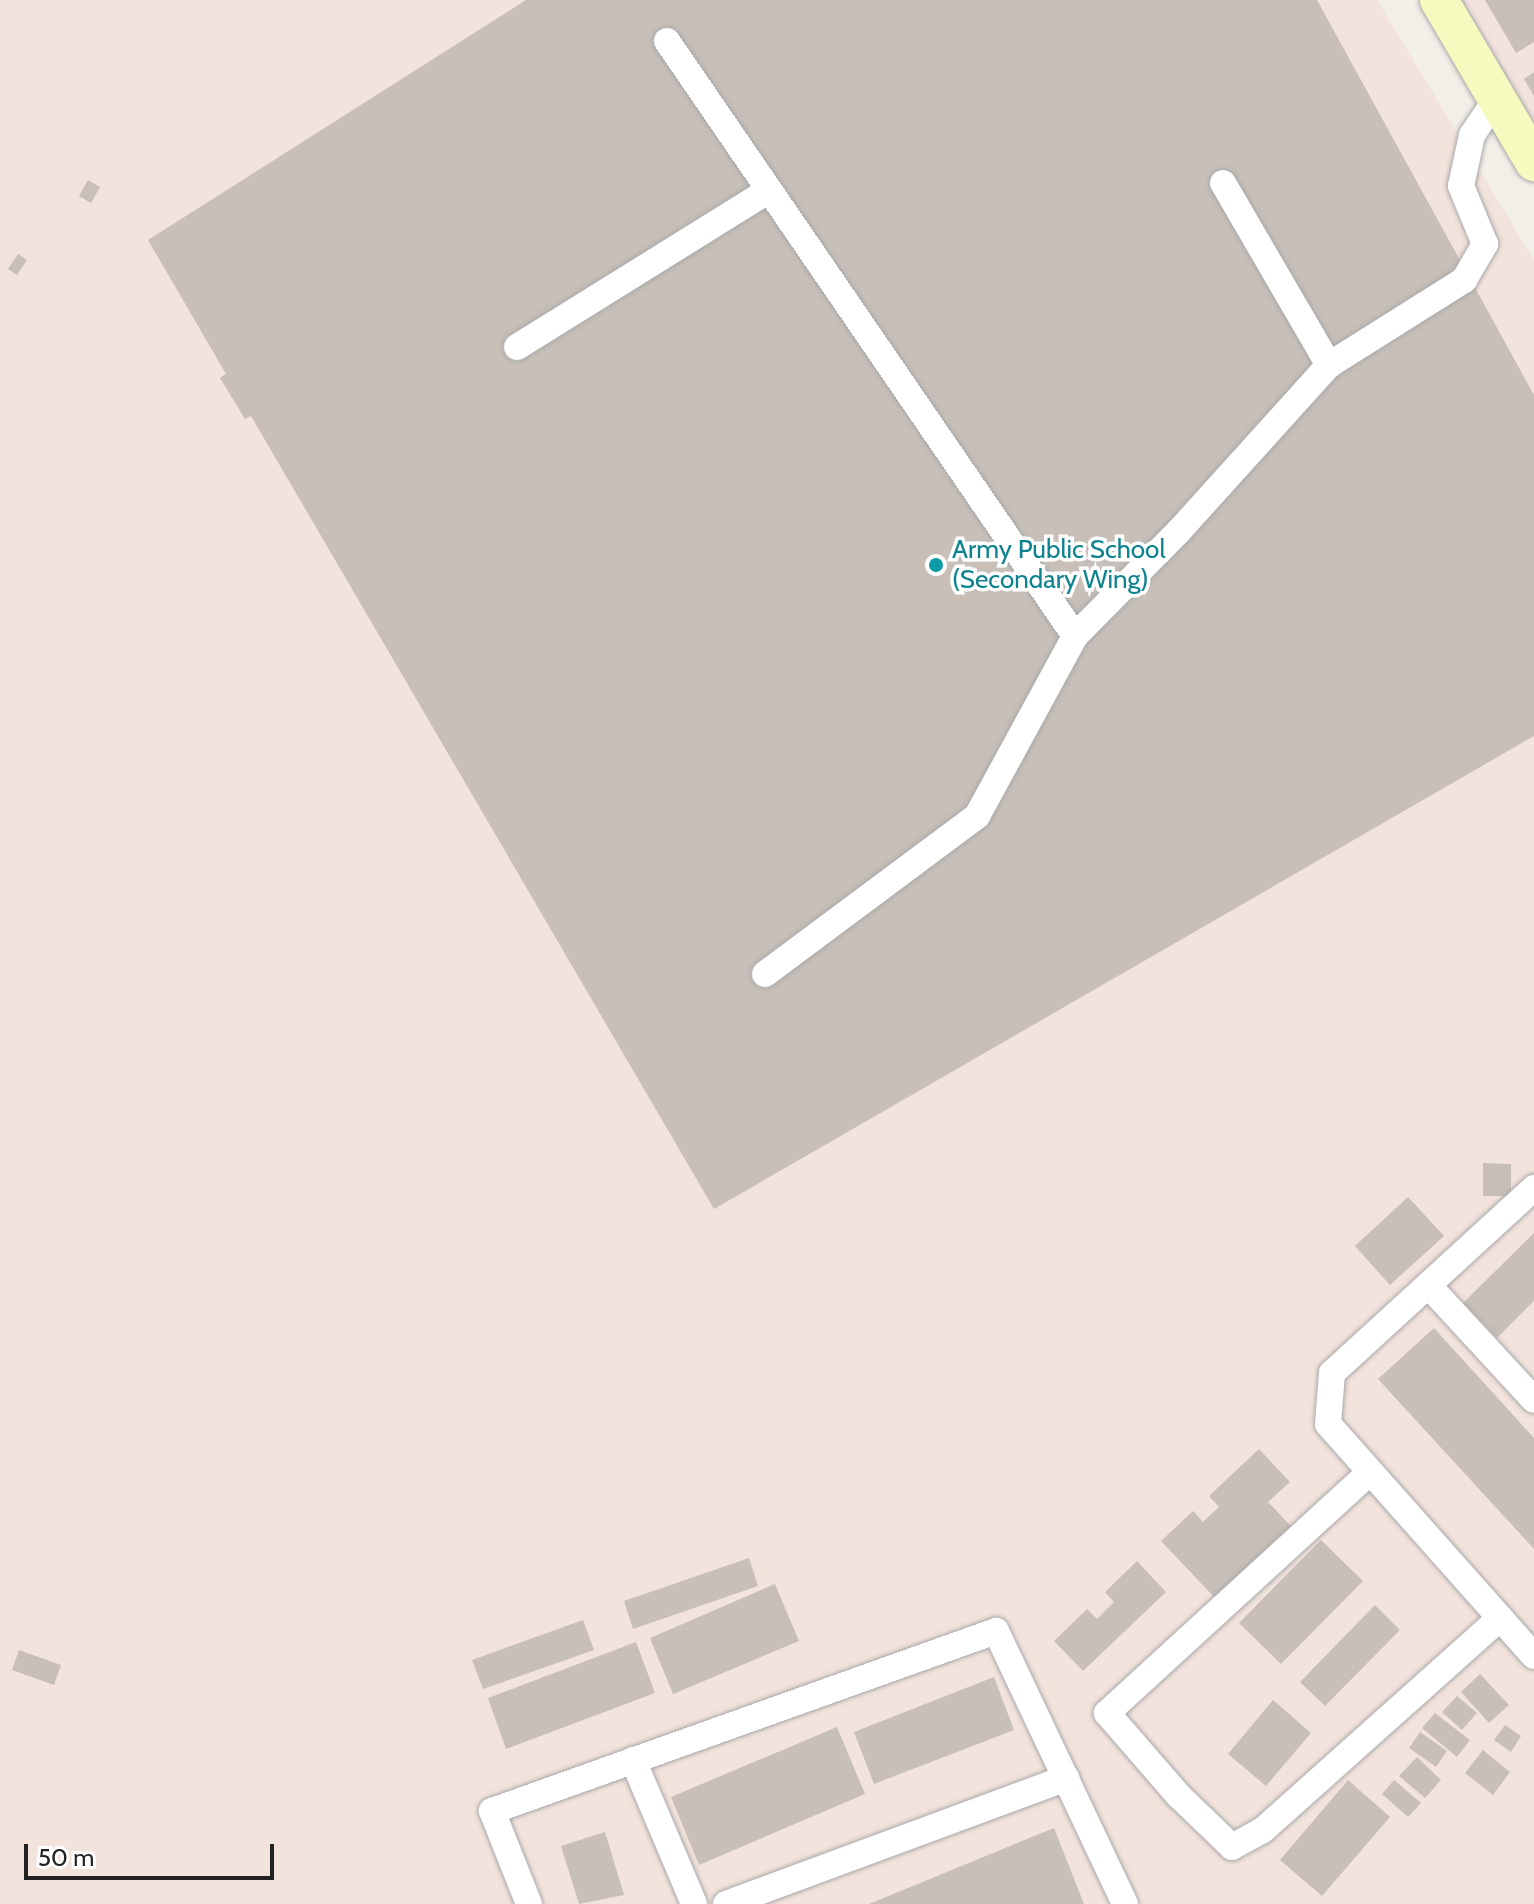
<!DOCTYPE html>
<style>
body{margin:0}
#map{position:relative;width:1534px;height:1904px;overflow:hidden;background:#f2efe9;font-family:Cabin,sans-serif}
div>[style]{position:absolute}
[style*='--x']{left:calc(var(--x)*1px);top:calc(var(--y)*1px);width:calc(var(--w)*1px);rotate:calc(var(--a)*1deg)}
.military>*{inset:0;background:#f3e3dd}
.building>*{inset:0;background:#c7bfb8}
.roads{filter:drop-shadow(0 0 2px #a9a9a9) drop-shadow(0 0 2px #a9a9a9)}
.minor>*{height:26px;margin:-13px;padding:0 13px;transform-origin:13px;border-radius:13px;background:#fff}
.secondary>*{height:38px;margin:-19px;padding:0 19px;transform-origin:19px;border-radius:19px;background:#f7fabf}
.dots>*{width:22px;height:22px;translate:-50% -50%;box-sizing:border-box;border:4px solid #fff;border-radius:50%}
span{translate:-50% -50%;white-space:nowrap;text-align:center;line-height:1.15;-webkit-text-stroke:7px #fff;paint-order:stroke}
.culture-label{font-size:26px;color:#0d838f}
.left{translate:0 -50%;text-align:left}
.scale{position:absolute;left:24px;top:1844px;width:250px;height:36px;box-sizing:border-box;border:4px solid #222;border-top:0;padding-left:10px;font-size:24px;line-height:28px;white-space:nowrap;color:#222;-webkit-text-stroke:6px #fff;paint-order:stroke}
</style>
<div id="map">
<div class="military">
<div style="clip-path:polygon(0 0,1377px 0,1534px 260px,1534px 1904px,0 1904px)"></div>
<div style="clip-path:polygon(1452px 0,1534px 0,1534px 138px)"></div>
</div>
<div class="building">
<div style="clip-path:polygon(526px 0,1317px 0,1534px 395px,1534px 736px,714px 1209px,251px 416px,245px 419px,220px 378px,226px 374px,148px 240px)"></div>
<div style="clip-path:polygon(1485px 0,1534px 0,1534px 42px,1516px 53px)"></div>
<div style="clip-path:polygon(1534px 72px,1534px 96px,1524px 79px)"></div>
<div style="clip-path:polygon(88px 180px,100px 187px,91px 203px,79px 196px)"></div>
<div style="clip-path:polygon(18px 254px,27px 260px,17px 275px,8px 269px)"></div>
<div style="clip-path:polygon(1483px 1163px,1511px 1164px,1511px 1196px,1483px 1196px)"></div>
<div style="clip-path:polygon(1408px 1197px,1444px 1236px,1390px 1285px,1355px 1246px)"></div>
<div style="clip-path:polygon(1534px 1233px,1534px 1301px,1497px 1338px,1463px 1303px)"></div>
<div style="clip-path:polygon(1434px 1328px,1534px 1438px,1534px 1549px,1378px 1379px)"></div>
<div style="clip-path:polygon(1259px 1449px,1290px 1482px,1268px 1502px,1305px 1541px,1216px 1599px,1161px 1541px,1193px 1511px,1203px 1522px,1219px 1507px,1209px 1496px)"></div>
<div style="clip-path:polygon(1321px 1540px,1363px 1581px,1281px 1664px,1239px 1623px)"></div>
<div style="clip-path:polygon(749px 1558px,758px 1586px,633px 1629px,624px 1601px)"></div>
<div style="clip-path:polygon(1137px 1561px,1166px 1592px,1083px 1671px,1054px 1641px,1087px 1609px,1097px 1619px,1114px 1602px,1105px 1592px)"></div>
<div style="clip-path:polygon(775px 1584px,799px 1641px,673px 1694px,650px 1638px)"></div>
<div style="clip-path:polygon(1375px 1605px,1400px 1630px,1325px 1706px,1300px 1682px)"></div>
<div style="clip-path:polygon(583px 1620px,594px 1650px,483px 1689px,472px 1660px)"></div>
<div style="clip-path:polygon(636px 1642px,655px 1693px,506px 1749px,488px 1698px)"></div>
<div style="clip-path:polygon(19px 1650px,61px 1665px,54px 1685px,12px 1670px)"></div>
<div style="clip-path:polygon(1480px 1674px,1509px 1705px,1489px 1723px,1461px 1692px)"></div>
<div style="clip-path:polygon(994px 1677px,1014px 1730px,874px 1784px,854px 1732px)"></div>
<div style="clip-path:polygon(1457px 1696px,1477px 1713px,1462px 1730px,1442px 1712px)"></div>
<div style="clip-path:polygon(1273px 1700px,1311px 1733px,1266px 1786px,1228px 1754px)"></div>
<div style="clip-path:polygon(1435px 1713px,1470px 1740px,1457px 1757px,1422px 1728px)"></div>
<div style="clip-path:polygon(1505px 1725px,1521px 1736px,1511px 1752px,1494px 1740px)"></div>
<div style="clip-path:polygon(837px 1727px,865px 1794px,699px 1865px,671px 1797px)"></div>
<div style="clip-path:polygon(1420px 1732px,1447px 1751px,1436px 1767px,1409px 1748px)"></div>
<div style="clip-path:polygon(1483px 1750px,1510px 1772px,1493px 1795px,1465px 1773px)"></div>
<div style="clip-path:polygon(1417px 1757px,1441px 1780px,1425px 1798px,1399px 1776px)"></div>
<div style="clip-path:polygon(1348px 1780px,1390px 1817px,1322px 1896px,1280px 1860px)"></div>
<div style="clip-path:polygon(1394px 1780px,1421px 1803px,1408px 1817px,1382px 1794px)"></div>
<div style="clip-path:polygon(1054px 1828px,1084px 1904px,869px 1904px)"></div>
<div style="clip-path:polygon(605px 1832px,624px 1895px,579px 1904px,561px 1846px)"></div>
</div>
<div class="roads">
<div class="minor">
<div style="--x:667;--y:41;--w:721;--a:55.56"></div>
<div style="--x:1223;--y:183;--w:211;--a:59.8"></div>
<div style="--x:1329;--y:365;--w:160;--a:-32.2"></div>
<div style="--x:1464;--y:280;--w:42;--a:-59.7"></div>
<div style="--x:1485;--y:244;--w:63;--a:-112.5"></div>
<div style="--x:1461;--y:186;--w:52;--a:-77.8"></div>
<div style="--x:1472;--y:135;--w:45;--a:-56"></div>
<div style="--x:517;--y:347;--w:297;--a:-31.9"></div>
<div style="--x:765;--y:974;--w:264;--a:-36.7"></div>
<div style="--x:977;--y:816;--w:205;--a:-61.4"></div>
<div style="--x:1075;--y:636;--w:148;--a:-45.3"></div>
<div style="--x:1179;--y:531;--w:224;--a:-47.9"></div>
<div style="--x:1534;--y:1188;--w:274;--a:137.5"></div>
<div style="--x:1332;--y:1373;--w:51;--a:94.5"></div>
<div style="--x:1328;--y:1424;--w:310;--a:48.4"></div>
<div style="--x:1428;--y:1285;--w:156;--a:47.3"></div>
<div style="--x:1370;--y:1472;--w:357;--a:137.5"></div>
<div style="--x:1107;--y:1713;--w:108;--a:49.1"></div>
<div style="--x:1178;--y:1795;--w:75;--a:43.9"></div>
<div style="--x:1232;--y:1847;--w:35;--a:-29"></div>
<div style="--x:1263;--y:1830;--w:318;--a:-41.8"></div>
<div style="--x:633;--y:1760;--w:156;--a:67"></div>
<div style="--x:529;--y:1904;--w:100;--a:-111.7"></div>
<div style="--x:492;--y:1811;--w:535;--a:-19.65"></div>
<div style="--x:996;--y:1631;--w:302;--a:64.7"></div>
<div style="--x:726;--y:1904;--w:363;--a:-20.3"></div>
</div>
<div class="secondary">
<div style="--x:1439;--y:0;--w:188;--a:59.6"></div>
</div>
</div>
<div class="dots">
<div style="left:936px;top:565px;background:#0f9aa8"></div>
</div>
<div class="culture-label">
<span class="left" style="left:952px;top:565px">Army Public School<br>(Secondary Wing)</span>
</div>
<div class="scale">50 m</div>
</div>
